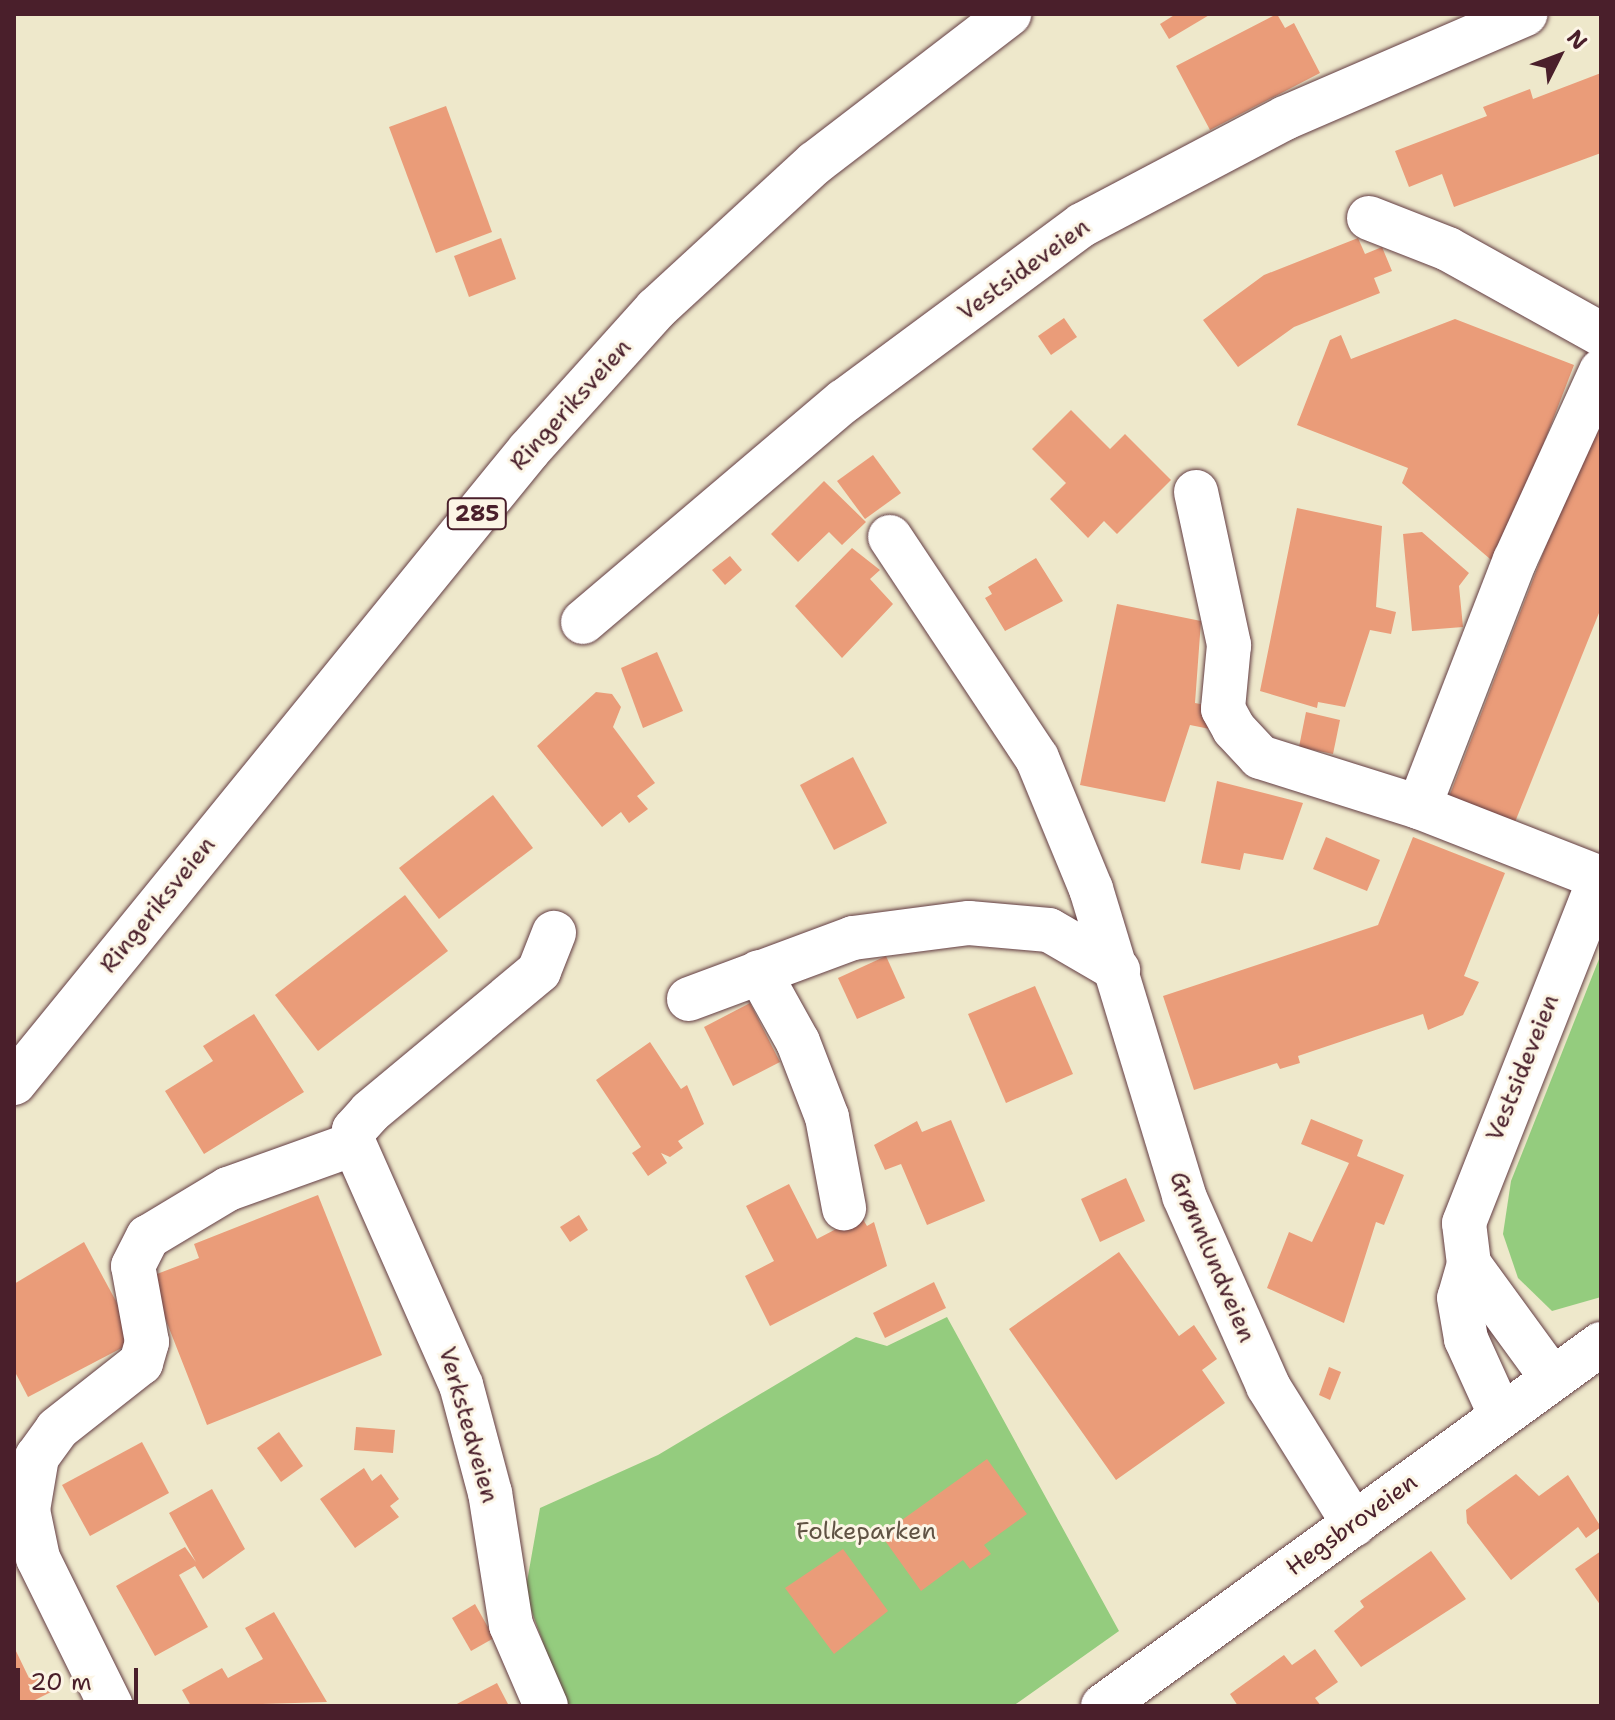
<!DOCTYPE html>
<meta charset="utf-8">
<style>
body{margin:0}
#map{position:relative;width:1615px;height:1720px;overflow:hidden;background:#eee8cb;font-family:"Shantell Sans",sans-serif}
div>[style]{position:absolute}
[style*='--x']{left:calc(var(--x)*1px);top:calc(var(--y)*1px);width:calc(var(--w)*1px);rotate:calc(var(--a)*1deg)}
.green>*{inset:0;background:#94cc7e}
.building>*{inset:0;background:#ea9c79}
.roads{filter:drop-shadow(0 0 2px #633d43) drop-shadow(0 0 2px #633d43)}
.minor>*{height:44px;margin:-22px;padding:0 22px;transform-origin:22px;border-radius:22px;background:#fff}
.major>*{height:44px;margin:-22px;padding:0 22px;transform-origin:22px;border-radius:22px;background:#fff}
span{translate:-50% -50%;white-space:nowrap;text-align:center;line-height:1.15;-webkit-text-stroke:6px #fcf5e5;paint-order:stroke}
.shield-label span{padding:2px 6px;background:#fcf5e5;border:2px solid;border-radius:6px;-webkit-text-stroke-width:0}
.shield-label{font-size:22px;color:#4a1f2b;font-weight:700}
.street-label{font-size:24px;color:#4a1f2b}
.park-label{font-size:24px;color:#605344}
.frame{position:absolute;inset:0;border:16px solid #4a1f2b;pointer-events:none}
.north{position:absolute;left:1519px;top:16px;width:80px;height:80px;-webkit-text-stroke:6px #fcf5e5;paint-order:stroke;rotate:48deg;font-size:22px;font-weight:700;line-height:32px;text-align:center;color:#4a1f2b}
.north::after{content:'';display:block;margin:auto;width:28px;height:36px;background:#4a1f2b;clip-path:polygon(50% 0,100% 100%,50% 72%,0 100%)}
.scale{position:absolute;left:16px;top:1668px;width:122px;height:36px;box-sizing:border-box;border:4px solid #4a1f2b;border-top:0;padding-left:10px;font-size:24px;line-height:28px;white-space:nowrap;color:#4a1f2b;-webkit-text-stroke:6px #fcf5e5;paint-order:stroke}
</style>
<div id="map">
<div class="green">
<div style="clip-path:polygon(1601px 954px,1601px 1297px,1552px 1311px,1518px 1278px,1503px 1234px,1511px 1181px)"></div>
<div style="clip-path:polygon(947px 1317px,1119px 1631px,1013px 1706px,566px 1706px,525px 1593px,540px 1508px,658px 1455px,856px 1337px,887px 1346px)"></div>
</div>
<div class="building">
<div style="clip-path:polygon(1176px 14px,1211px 14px,1169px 39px,1160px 24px)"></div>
<div style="clip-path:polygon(1277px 14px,1285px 28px,1294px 23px,1320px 73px,1210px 130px,1176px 66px)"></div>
<div style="clip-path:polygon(1601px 73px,1601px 153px,1454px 207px,1442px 174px,1409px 187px,1395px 151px,1487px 116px,1483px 107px,1530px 89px,1533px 99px)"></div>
<div style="clip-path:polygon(446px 106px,492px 232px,436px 253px,389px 127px)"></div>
<div style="clip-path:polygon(501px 238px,516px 279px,469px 297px,454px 256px)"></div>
<div style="clip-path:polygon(1358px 238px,1365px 254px,1382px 247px,1392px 271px,1374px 278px,1380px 293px,1294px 327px,1238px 367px,1203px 320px,1264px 275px)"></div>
<div style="clip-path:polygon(1064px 318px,1077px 337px,1051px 355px,1038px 336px)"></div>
<div style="clip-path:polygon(1455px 319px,1574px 365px,1497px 565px,1402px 483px,1408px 468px,1297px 425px,1330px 340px,1341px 335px,1351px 359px)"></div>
<div style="clip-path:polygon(1071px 410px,1110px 449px,1125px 434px,1171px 480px,1117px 534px,1104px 521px,1088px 538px,1050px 499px,1066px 483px,1032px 449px)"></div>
<div style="clip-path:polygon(1601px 424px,1601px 608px,1513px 827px,1447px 802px,1566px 494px)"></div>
<div style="clip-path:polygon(873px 455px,901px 493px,865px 519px,837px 481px)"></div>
<div style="clip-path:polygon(824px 481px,866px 522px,842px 545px,829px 532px,798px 562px,771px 534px)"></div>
<div style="clip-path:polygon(1297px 508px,1382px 526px,1376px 607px,1396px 612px,1391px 634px,1370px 630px,1345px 707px,1318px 702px,1317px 708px,1260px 691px)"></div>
<div style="clip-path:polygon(1422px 532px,1469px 573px,1459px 586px,1463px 627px,1412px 631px,1403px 534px)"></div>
<div style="clip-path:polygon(852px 548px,880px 570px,870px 579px,893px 604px,842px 658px,795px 606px)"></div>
<div style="clip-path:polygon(730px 556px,742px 570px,725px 585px,712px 570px)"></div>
<div style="clip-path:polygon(1036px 558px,1063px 601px,1005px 631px,985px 598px,992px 594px,988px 587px)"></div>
<div style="clip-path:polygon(1117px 604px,1201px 621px,1195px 703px,1215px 707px,1210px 729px,1190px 725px,1165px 802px,1080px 785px)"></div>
<div style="clip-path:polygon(657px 652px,683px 711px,643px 728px,621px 668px)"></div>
<div style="clip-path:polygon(596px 692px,612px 694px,621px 707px,613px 727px,655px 783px,637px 796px,648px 809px,629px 823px,621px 812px,602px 827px,537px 746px)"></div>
<div style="clip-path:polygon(1306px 712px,1340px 720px,1333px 754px,1299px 747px)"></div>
<div style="clip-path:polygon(853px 757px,887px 823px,834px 850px,800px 785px)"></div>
<div style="clip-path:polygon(1217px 781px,1303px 803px,1283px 860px,1244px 853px,1240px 870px,1201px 863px)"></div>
<div style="clip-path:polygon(493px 795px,533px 848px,439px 919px,399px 868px)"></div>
<div style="clip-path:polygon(1326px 837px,1380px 860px,1367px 891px,1313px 869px)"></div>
<div style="clip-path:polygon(1413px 837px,1505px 873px,1464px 976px,1479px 982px,1463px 1015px,1428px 1030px,1423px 1014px,1298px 1056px,1300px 1063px,1280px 1069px,1277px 1063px,1194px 1090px,1163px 996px,1378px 925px)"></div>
<div style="clip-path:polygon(405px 895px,448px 951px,318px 1051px,275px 995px)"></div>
<div style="clip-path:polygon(886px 956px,905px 998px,857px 1019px,838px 978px)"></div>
<div style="clip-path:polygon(1035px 986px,1073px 1074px,1006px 1103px,968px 1014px)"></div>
<div style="clip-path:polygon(750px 1003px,780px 1062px,733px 1086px,704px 1027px)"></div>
<div style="clip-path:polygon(254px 1014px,304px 1092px,204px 1154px,165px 1091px,213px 1061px,203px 1046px)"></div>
<div style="clip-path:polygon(650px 1042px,681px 1089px,687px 1085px,704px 1124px,678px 1141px,683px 1148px,670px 1157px,661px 1153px,667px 1163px,648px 1176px,632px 1153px,641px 1147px,596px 1080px)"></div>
<div style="clip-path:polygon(1311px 1119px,1363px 1140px,1357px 1156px,1404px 1175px,1384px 1225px,1376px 1222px,1344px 1323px,1267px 1288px,1289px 1232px,1312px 1242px,1349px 1163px,1301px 1144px)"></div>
<div style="clip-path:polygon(951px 1120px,985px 1201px,927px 1225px,901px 1164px,885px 1170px,874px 1145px,917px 1121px,922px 1132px)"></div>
<div style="clip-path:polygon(1126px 1178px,1145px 1221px,1100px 1242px,1081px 1199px)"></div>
<div style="clip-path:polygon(789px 1184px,817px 1239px,861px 1216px,867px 1226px,874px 1222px,887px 1266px,770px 1326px,745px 1276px,774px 1261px,746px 1206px)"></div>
<div style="clip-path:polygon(318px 1195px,382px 1355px,207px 1425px,149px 1277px,199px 1258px,194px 1244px)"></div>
<div style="clip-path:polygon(579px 1215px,588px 1230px,570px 1242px,560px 1227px)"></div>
<div style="clip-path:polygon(84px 1242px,137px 1340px,28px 1397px,14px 1370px,14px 1284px)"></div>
<div style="clip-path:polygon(1119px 1252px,1179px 1336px,1194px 1325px,1217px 1359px,1202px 1370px,1225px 1403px,1116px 1480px,1009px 1329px)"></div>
<div style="clip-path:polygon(934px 1282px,946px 1308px,885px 1338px,873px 1313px)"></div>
<div style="clip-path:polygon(1329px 1367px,1341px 1372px,1330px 1400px,1319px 1395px)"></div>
<div style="clip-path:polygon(356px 1427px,395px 1430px,393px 1453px,354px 1450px)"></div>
<div style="clip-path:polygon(279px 1432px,303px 1466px,281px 1482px,257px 1448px)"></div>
<div style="clip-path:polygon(142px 1442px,169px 1493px,90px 1536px,62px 1485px)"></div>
<div style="clip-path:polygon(987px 1459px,1027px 1514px,984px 1545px,991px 1554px,970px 1569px,963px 1560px,921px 1591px,881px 1535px)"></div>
<div style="clip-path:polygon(364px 1468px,372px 1481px,381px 1474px,399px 1499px,390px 1506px,399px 1517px,355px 1548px,320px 1499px)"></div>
<div style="clip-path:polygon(1516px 1474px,1539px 1496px,1568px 1475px,1601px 1527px,1586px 1538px,1578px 1527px,1511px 1580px,1467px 1523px,1466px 1510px)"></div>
<div style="clip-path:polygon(212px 1489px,245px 1549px,203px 1579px,195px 1566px,179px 1575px,208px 1627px,155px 1656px,116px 1586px,185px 1547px,196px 1562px,169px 1513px)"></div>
<div style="clip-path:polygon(843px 1549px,888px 1611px,834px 1654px,785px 1588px)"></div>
<div style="clip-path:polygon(1431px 1551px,1466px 1599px,1361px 1667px,1334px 1631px,1364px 1607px,1360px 1601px)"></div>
<div style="clip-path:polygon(1601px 1551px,1601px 1606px,1575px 1569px)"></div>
<div style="clip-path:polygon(475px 1604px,494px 1638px,471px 1651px,452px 1618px)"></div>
<div style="clip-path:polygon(274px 1612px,327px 1702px,191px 1706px,182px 1690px,222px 1668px,228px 1678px,263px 1659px,245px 1628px)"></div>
<div style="clip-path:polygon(14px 1647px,29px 1678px,42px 1672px,51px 1692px,23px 1706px,14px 1706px)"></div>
<div style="clip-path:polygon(1315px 1649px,1338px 1682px,1315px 1698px,1321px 1706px,1238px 1706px,1230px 1694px,1284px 1655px,1292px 1665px)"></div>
<div style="clip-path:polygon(497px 1683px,509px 1706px,453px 1706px)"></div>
</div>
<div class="roads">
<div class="minor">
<div style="--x:1369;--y:218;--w:85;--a:21.4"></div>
<div style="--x:1448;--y:249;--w:175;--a:29.1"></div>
<div style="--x:1196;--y:492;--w:157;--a:77.8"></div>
<div style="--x:1229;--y:645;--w:64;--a:95.4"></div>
<div style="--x:1223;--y:709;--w:23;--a:61"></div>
<div style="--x:1234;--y:729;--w:38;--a:47"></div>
<div style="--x:1260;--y:757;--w:167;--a:17.5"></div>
<div style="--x:1419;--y:807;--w:265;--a:-68.8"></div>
<div style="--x:1515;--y:560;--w:208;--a:-65.5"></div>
<div style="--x:890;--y:537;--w:265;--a:56.4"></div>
<div style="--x:1037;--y:758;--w:142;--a:67.6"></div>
<div style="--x:1091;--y:889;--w:321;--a:73.1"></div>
<div style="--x:1184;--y:1196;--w:208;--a:66.1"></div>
<div style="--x:1268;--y:1386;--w:163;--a:58.1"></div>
<div style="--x:583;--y:622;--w:342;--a:-40.3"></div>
<div style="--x:844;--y:401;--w:296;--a:-36.5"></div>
<div style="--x:1082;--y:225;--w:229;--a:-27.8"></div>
<div style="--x:1285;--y:118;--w:262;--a:-23.4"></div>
<div style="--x:1419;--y:807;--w:194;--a:21.4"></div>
<div style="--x:759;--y:972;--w:80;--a:60.9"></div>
<div style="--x:798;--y:1042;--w:80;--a:68.9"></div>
<div style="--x:827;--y:1117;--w:93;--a:79.4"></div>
<div style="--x:689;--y:999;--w:175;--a:-20.4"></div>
<div style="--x:853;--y:938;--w:117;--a:-7.4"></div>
<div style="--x:969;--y:923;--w:80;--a:5"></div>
<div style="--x:1049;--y:930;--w:80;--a:30.1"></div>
<div style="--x:1469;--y:1264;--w:35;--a:106"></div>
<div style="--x:1459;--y:1298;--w:42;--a:80.3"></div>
<div style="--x:1466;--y:1339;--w:82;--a:65.6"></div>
<div style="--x:1552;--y:1378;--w:141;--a:-126.1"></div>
<div style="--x:1469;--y:1264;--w:41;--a:-97"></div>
<div style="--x:1464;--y:1223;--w:373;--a:-68.5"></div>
<div style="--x:111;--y:1706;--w:165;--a:-116.3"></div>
<div style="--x:38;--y:1558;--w:49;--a:-101.8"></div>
<div style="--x:28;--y:1510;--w:54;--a:-80.4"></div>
<div style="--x:37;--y:1457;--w:34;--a:-54"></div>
<div style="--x:57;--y:1429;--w:107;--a:-38.2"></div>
<div style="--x:141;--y:1363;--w:22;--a:-74"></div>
<div style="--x:147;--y:1342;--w:77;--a:-100.4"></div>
<div style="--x:133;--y:1266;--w:33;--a:-63"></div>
<div style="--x:148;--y:1237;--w:93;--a:-31"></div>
<div style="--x:228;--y:1189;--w:134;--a:-19.7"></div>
<div style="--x:546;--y:1706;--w:88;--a:-113.4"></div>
<div style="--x:511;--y:1625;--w:134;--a:-99"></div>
<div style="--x:490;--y:1493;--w:112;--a:-105"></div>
<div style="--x:461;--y:1385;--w:264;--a:-113.9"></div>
<div style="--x:354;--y:1144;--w:14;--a:-90"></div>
<div style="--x:354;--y:1130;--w:24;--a:-48"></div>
<div style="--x:370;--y:1112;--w:220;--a:-39.8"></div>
<div style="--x:539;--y:971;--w:41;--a:-68.5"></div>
<div style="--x:1103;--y:1706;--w:616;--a:-36.01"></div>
</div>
<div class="major">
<div style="--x:14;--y:1083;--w:816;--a:-50.87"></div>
<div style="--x:529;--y:450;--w:190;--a:-48"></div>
<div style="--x:656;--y:309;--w:216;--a:-42.6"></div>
<div style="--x:815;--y:163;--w:245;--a:-37.5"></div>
</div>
</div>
<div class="shield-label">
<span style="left:477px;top:514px">285</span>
</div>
<div class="street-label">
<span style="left:1024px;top:270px;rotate:-36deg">Vestsideveien</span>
<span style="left:571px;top:405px;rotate:-48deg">Ringeriksveien</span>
<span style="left:158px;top:905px;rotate:-51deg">Ringeriksveien</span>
<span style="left:1523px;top:1068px;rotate:-68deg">Vestsideveien</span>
<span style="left:1212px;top:1257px;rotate:67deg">Grønnlundveien</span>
<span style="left:468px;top:1425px;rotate:74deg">Verkstedveien</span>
<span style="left:1352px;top:1525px;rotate:-36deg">Hegsbroveien</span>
</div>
<div class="park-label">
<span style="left:866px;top:1532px">Folkeparken</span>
</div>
<div class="frame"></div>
<div class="north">N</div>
<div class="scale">20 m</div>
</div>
